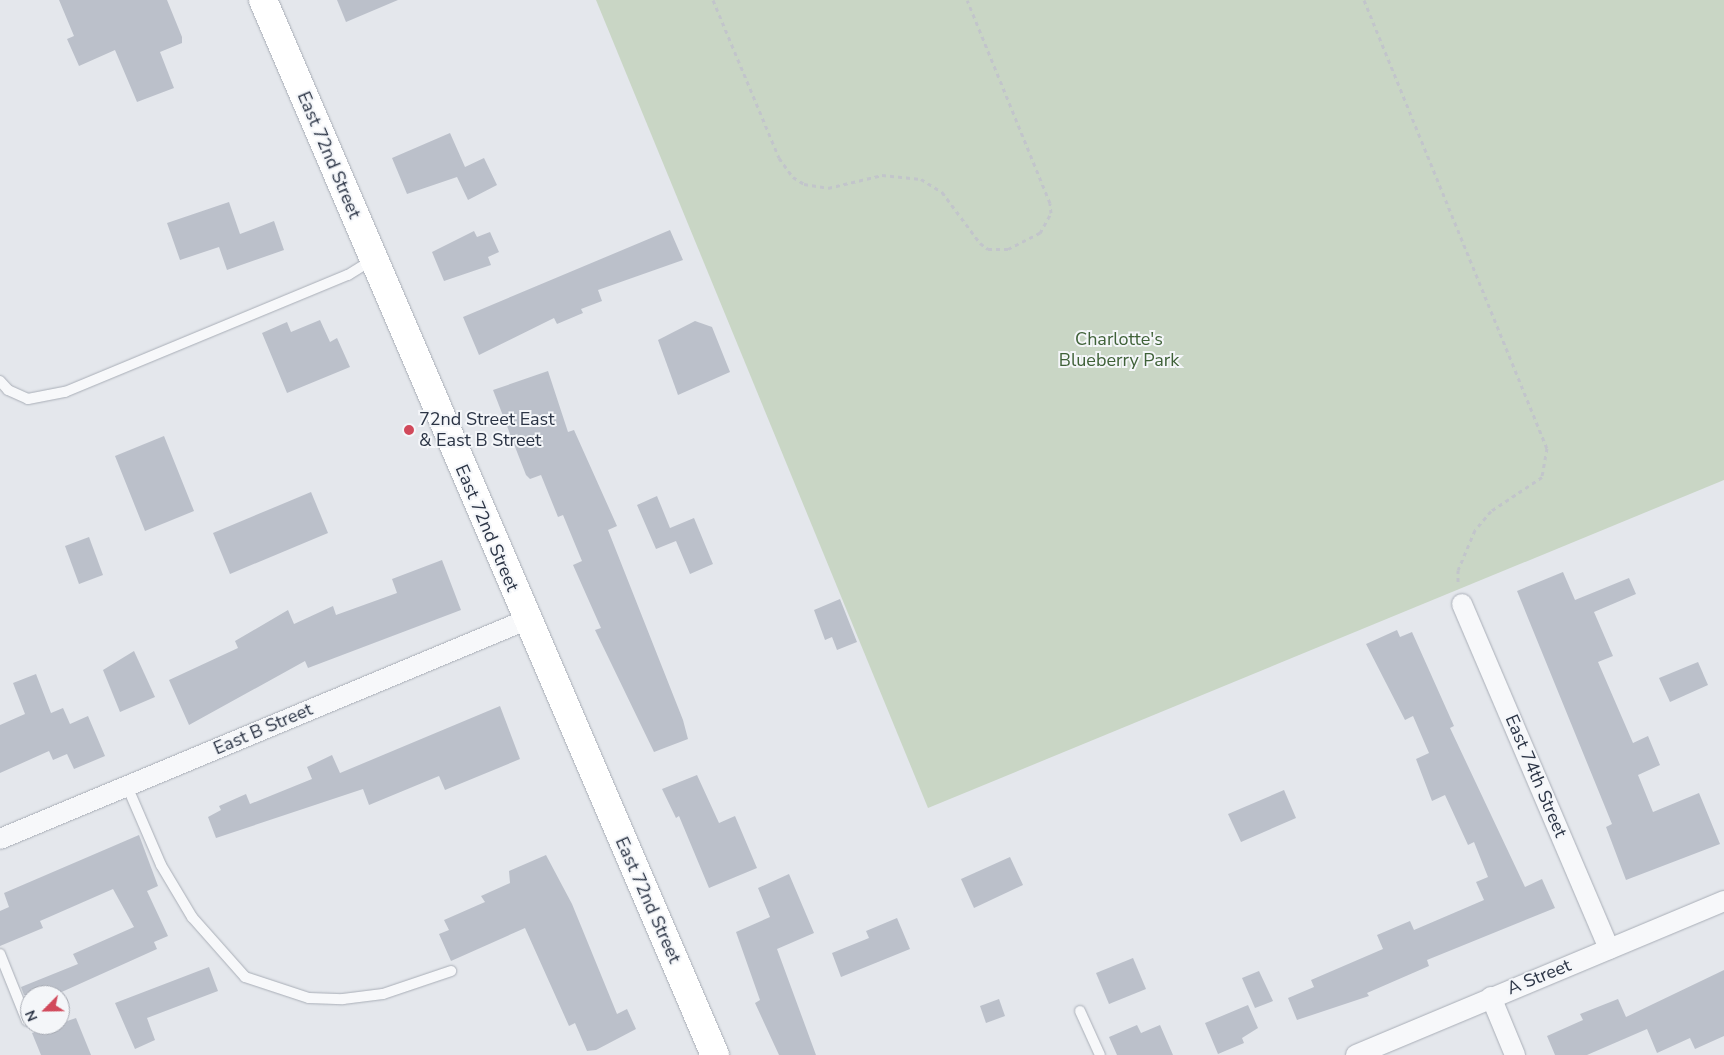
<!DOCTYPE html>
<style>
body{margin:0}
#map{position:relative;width:1724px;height:1055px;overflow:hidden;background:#e4e7ec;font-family:"Nunito Sans",sans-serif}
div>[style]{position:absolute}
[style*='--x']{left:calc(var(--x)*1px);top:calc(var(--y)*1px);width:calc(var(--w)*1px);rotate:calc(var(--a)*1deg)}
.green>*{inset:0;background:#c9d6c5}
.building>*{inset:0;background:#bbc0ca}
.path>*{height:3px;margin-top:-1.5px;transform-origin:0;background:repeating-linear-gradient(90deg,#c2c5cb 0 4px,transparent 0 8px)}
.roads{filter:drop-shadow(0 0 1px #a9aeb7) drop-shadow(0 0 1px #a9aeb7)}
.lane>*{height:10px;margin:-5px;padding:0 5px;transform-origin:5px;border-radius:5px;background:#f7f8fa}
.street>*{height:20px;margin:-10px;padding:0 10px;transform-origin:10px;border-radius:10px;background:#f7f8fa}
.primary>*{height:28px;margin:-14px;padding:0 14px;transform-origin:14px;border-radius:14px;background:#fff}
.dots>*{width:14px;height:14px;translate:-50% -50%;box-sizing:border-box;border:2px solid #f4f6f9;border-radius:50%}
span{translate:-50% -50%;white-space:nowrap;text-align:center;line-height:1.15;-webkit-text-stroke:4px #f4f6f9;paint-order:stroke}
.street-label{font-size:18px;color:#2b3445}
.park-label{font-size:18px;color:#3f6138}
.poi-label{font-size:18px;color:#2b3445}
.left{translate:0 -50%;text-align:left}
.north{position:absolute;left:20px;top:985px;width:50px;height:50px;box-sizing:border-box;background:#f4f6f9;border:1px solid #a4a8b1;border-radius:50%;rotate:247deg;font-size:14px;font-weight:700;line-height:20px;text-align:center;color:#2b3445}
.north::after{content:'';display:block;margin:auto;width:18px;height:22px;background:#d1495b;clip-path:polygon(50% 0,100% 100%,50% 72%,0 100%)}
</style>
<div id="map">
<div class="green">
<div style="clip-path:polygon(596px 0,1724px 0,1724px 480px,928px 808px)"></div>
</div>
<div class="building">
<div style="clip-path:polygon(59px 0,167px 0,182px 37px,182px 43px,160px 52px,174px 88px,137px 102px,115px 50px,79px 66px,67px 39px,74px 36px)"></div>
<div style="clip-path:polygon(337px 0,398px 0,346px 22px)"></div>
<div style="clip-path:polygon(450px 133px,465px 167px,484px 158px,497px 185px,468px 200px,457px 177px,407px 194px,392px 158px)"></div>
<div style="clip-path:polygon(229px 202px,240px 234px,274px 221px,284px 250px,227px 270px,219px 247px,180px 260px,167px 223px)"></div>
<div style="clip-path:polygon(670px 230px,683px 260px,598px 290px,602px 301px,581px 309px,583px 313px,557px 324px,554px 318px,479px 355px,463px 317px)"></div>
<div style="clip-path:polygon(474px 231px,477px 237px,490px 232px,499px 252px,488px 257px,491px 265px,444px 281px,432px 252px)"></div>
<div style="clip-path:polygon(320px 320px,330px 342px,337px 338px,350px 367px,287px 393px,262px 333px,287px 322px,291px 332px)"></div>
<div style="clip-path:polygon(695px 321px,712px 327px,730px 372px,678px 395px,658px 340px)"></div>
<div style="clip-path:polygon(548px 371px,568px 432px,574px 430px,617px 526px,608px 530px,683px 720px,688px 739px,654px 752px,595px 630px,601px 628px,573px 565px,582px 561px,563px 515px,558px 517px,541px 475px,530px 479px,526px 475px,493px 390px)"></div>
<div style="clip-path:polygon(164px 436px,194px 511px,145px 531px,115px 456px)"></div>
<div style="clip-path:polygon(311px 492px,328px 533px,230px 574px,213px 533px)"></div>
<div style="clip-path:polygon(657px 496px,670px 528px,694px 518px,713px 564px,690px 574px,676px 541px,656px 549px,637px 505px)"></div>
<div style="clip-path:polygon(89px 537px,103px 575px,79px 584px,65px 546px)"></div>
<div style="clip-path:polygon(442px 560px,461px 610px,308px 668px,305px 661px,189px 725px,169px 680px,238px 648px,235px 641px,288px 610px,294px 624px,333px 606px,336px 615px,397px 593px,392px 579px)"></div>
<div style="clip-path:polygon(1563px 572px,1575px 600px,1629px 578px,1636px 594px,1594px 612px,1613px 656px,1598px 662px,1633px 743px,1648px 736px,1660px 765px,1638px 775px,1653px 812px,1699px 793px,1720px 844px,1626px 880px,1606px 827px,1612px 824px,1517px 591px)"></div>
<div style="clip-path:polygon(840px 599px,857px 642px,837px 650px,832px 637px,825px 640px,814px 610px)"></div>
<div style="clip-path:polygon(1397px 630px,1400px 637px,1412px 632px,1454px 726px,1450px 728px,1525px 887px,1542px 879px,1555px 908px,1427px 960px,1429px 966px,1367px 993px,1369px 996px,1297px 1020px,1288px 998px,1314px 987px,1311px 980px,1383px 949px,1377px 935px,1410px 921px,1414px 930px,1484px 900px,1476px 882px,1488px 877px,1474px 842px,1468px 845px,1445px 795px,1432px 801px,1416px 759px,1429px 753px,1413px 716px,1405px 720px,1366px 644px)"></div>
<div style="clip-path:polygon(134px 651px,155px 697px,120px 712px,103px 670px)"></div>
<div style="clip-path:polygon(1698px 662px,1708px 685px,1670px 702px,1659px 678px)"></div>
<div style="clip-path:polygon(36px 674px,51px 713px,63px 708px,70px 724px,88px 716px,105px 756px,74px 769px,67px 754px,53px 760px,49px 751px,0 773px,0 725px,25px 714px,13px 683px)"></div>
<div style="clip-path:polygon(500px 706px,520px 759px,445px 790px,439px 776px,369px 805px,363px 789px,216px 838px,208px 817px,221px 810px,219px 806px,246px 794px,250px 804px,312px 779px,307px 767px,332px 755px,340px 773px)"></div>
<div style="clip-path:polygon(697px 775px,719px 823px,735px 816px,757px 868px,709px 888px,679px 816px,676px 818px,662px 789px)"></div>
<div style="clip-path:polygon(1284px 790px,1296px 818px,1241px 842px,1228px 814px)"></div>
<div style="clip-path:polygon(139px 835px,158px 886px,147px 891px,168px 936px,154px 942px,157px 949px,55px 995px,24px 995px,21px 987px,78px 964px,73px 954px,134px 927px,113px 889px,40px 921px,43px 928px,0 946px,0 911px,9px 907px,4px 893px)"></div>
<div style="clip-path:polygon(546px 855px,572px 904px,617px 1014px,627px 1009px,636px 1029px,596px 1050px,587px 1051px,575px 1023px,569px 1026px,525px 928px,451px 961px,439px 934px,449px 930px,444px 920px,485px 902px,481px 896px,510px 883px,509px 871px)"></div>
<div style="clip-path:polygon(1010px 857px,1023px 885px,974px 908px,961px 879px)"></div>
<div style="clip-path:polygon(789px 874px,814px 933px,777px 949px,816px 1055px,779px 1055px,755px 1003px,760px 1000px,736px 932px,770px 917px,758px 888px)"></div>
<div style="clip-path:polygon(897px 918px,910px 949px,841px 977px,832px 953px,869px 938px,866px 931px)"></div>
<div style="clip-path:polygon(1133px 958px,1146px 989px,1109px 1004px,1096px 973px)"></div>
<div style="clip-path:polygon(209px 967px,218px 991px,147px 1018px,155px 1040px,135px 1049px,115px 1003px)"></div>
<div style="clip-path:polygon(1724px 970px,1724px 1036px,1695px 1049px,1690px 1038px,1657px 1053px,1647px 1029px,1587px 1055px,1555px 1055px,1547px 1036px,1583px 1020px,1580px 1014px,1618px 999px,1626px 1017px)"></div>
<div style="clip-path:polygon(1259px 971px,1273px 1001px,1255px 1008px,1242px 978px)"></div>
<div style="clip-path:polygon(999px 999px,1005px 1016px,986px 1023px,980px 1006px)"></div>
<div style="clip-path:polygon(1248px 1005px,1258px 1028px,1242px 1038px,1244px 1043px,1218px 1054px,1205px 1023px)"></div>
<div style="clip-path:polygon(76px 1018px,91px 1055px,41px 1055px,32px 1033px)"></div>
<div style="clip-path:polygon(1137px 1025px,1141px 1033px,1160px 1025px,1173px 1055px,1117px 1055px,1109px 1037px)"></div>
</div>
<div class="path">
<div style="--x:713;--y:0;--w:171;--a:67.3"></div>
<div style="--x:779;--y:158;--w:24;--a:54"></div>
<div style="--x:793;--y:177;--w:13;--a:32"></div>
<div style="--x:804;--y:184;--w:24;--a:9"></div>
<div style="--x:828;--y:188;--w:56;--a:-13.5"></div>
<div style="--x:882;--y:175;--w:39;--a:6"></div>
<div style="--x:921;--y:179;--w:25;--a:32"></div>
<div style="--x:942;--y:192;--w:64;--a:53.3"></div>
<div style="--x:980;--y:243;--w:10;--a:37"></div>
<div style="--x:988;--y:249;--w:20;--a:0"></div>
<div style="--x:1008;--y:249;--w:36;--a:-27"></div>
<div style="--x:1040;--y:233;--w:23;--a:-61"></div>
<div style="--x:1051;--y:213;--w:10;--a:-96"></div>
<div style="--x:1050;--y:203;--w:219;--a:-112.2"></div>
<div style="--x:1364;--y:0;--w:484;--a:67.8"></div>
<div style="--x:1547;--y:448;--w:29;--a:100"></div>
<div style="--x:1542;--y:477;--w:61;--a:146.3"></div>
<div style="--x:1491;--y:511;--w:25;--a:130"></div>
<div style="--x:1475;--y:530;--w:43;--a:113"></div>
<div style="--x:1458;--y:570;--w:14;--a:90"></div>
</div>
<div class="roads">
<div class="lane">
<div style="--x:0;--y:381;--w:12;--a:48"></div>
<div style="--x:8;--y:390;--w:22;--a:24"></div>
<div style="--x:28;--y:399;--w:38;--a:-11"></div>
<div style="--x:65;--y:392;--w:306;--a:-22.5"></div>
<div style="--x:348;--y:275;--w:28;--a:-32"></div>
<div style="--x:127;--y:786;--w:86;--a:66.7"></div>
<div style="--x:161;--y:865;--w:61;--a:59.2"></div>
<div style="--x:192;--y:917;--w:80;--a:48.5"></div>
<div style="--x:245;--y:977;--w:67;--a:18.2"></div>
<div style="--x:309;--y:998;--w:34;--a:2"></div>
<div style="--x:343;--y:999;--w:40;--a:-7.1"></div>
<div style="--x:383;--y:994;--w:72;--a:-18.7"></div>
<div style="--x:0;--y:954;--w:72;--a:68.1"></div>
<div style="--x:1080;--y:1011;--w:48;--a:65.6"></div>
</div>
<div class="street">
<div style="--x:1462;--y:604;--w:375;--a:66.9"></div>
<div style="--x:0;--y:839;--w:570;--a:-22.6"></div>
<div style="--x:1491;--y:997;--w:63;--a:67.5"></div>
<div style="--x:1356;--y:1055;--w:399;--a:-22.7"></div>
</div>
<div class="primary">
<div style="--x:263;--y:0;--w:1148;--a:66.81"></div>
</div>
</div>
<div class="dots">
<div style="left:409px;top:430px;background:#d1495b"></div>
</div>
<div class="street-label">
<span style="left:329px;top:155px;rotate:67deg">East 72nd Street</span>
<span style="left:487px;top:528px;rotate:67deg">East 72nd Street</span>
<span style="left:263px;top:729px;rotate:-23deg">East B Street</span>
<span style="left:1536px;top:776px;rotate:67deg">East 74th Street</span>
<span style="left:648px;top:900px;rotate:66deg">East 72nd Street</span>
<span style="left:1539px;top:977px;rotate:-22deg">A Street</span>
</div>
<div class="park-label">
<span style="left:1119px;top:350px">Charlotte's<br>Blueberry Park</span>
</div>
<div class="poi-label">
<span class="left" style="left:419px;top:430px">72nd Street East<br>&amp; East B Street</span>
</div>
<div class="north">N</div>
</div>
